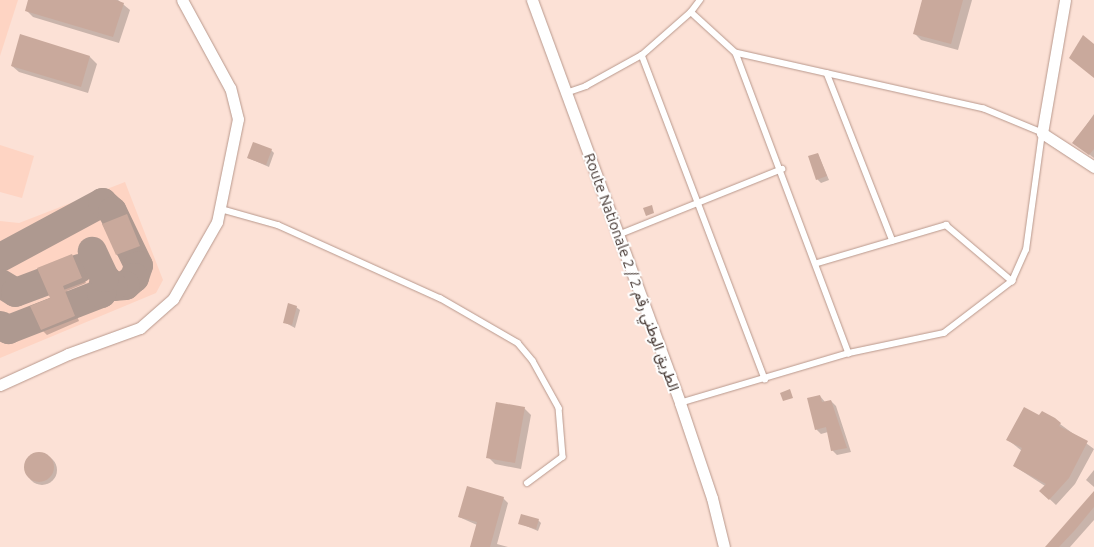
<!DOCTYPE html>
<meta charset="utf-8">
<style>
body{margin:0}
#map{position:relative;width:1094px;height:547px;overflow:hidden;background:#fce1d6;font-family:Ubuntu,Vazirmatn,sans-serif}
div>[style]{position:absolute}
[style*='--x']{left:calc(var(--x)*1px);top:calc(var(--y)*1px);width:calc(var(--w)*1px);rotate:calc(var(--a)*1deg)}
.built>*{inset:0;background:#fed4c3}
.shadow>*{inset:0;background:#0003}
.round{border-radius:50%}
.taxiway>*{height:29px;margin:-14.5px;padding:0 14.5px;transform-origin:14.5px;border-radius:14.5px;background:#ae9990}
.building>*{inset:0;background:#c9a99c}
.roads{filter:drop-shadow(0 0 1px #b8988c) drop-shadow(0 0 1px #b8988c)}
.service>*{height:5.5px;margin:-2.75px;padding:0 2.75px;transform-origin:2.75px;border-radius:2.75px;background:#fff}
.minor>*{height:11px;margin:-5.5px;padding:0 5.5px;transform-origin:5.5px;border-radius:5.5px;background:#fff}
span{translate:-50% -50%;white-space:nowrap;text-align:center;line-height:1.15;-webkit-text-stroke:4px #fff;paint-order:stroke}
.street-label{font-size:15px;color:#453732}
</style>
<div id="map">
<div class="built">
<div style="clip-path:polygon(0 0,18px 0,0 56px)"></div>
<div style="clip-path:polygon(0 145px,34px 156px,22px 198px,0 192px)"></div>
<div style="clip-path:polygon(125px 182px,163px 280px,156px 293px,0 358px,0 221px,19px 223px)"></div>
</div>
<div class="shadow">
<div style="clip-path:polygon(29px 0,118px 0,130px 10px,119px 43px,33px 17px,26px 10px)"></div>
<div style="clip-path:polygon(924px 0,972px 0,958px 50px,921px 40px,914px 33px)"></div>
<div style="clip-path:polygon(90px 57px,97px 64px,88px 93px,19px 72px,12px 66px)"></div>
<div style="clip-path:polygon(1094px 114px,1094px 158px,1074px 143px)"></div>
<div style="clip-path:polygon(271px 150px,274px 153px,269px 167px,248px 158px)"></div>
<div style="clip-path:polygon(818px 154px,829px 180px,821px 183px,817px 179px)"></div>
<div style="clip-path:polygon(126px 215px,144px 251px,122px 260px,117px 255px)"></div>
<div style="clip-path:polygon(71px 255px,86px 283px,67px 291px,79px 321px,47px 335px,42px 330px,51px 298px)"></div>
<div style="clip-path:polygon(296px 307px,300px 310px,295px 328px,284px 322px)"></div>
<div style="clip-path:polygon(820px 396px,825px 402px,831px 401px,836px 406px,851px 452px,837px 455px,832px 450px,828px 432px,821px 434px,816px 429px)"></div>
<div style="clip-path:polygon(524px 408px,531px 415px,521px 469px,495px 464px,488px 457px)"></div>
<div style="clip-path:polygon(1060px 424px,1094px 449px,1075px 484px,1056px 505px,1041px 491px,1045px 486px,1014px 466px,1022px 451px,1008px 440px)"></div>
<div class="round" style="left:27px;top:455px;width:30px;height:30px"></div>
<div style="clip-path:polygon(1094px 470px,1094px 487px,1086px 480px)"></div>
<div style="clip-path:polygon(1094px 493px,1094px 520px,1070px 547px,1047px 547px)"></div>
<div style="clip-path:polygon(503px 498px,508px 503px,497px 544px,508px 547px,471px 547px,477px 525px,459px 517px)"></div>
<div style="clip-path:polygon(538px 520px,541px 523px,538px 531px,519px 523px)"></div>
</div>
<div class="taxiway">
<div style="--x:0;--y:257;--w:116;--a:-28.3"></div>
<div style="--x:102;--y:202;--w:13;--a:42"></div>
<div style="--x:112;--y:211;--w:60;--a:64.3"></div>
<div style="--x:138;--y:265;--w:13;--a:108"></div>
<div style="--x:134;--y:277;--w:12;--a:138"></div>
<div style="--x:125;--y:285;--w:12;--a:175"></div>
<div style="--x:113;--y:286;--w:13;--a:-135"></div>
<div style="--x:0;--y:283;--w:17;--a:31"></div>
<div style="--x:15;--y:292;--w:68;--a:-20.6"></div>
<div style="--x:0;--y:325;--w:9;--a:27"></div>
<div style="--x:8;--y:329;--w:100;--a:-21.2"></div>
<div style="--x:101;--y:293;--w:16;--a:-79"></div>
<div style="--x:104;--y:277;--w:29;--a:-115"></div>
</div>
<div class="building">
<div style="clip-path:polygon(28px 0,116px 0,124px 3px,113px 37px,25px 11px)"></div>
<div style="clip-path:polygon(922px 0,963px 0,951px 44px,913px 34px)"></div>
<div style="clip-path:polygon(20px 34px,90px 56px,81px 87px,11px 66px)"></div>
<div style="clip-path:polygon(1083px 35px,1094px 44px,1094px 78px,1069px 58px)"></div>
<div style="clip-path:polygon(1094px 115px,1094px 149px,1089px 155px,1072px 143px)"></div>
<div style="clip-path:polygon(253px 142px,272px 149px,266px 165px,247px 158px)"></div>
<div style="clip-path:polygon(818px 153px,827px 176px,816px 180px,808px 156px)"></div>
<div style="clip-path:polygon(652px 205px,654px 213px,646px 216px,643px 208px)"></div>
<div style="clip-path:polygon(127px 214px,140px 246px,116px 255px,102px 224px)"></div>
<div style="clip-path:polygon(72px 254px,82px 278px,63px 286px,75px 316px,41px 330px,30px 306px,50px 298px,37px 268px)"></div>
<div style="clip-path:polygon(288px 303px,297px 306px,292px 325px,283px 323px)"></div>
<div style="clip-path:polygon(790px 389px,793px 398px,783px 401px,780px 393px)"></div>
<div style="clip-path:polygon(820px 395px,822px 402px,831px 400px,847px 448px,831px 451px,826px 427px,815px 430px,807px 398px)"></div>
<div style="clip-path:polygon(496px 402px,525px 407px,515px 463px,486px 458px)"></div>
<div style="clip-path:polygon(1024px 407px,1039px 415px,1042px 411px,1055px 418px,1061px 423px,1059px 426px,1088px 441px,1069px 478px,1049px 500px,1039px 491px,1046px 484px,1013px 466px,1022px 448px,1006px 440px)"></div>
<div class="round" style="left:24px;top:452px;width:30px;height:30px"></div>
<div style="clip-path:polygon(467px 486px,504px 497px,490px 547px,470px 547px,477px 522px,458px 517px)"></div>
<div style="clip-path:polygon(1094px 491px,1094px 507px,1075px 530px,1059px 547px,1045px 547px)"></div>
<div style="clip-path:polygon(521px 514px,539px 519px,536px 529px,518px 524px)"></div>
</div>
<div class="roads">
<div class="service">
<div style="--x:691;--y:12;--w:61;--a:42.3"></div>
<div style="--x:736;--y:53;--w:321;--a:69.4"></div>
<div style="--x:642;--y:55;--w:347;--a:69.2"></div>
<div style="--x:827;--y:73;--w:180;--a:68.6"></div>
<div style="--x:566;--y:93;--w:21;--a:-19"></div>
<div style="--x:586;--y:86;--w:64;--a:-29"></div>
<div style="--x:642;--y:55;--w:65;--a:-41.3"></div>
<div style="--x:691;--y:12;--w:15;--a:-53"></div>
<div style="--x:221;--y:209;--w:59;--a:15.7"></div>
<div style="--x:278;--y:225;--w:178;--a:24.3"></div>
<div style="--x:440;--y:298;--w:90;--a:30"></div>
<div style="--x:518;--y:343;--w:23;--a:50"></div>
<div style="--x:533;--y:361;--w:54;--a:61"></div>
<div style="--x:559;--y:408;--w:49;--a:85.3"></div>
<div style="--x:563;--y:457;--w:44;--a:143.4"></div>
<div style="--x:618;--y:235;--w:177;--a:-21.9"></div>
<div style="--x:818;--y:263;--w:134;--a:-16.5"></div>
<div style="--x:946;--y:225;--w:87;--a:40.3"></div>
<div style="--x:680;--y:403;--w:176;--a:-16.5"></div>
<div style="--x:849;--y:353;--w:97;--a:-11.9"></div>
<div style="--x:944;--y:333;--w:86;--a:-37.4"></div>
<div style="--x:1012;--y:281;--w:34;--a:-66"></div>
<div style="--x:1026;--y:250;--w:118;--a:-82.2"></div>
<div style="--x:1042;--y:133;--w:63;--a:-157.5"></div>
<div style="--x:984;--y:109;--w:254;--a:-167.3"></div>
</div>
<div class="minor">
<div style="--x:532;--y:0;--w:429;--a:69.8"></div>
<div style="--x:680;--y:403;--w:100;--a:71.4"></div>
<div style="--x:712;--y:498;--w:50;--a:76.2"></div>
<div style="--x:1065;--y:0;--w:135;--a:99.8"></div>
<div style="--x:1042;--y:133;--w:62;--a:33.2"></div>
<div style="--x:0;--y:385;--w:75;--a:-24.5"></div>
<div style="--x:68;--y:354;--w:77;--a:-19.9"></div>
<div style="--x:140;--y:328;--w:44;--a:-41.3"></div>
<div style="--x:173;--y:299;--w:89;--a:-60.3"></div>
<div style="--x:217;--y:222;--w:105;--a:-78.5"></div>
<div style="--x:238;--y:119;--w:32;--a:-104"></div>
<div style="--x:230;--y:88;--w:100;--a:-118.6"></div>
</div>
</div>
<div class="street-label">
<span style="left:632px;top:272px;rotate:70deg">Route Nationale 2 / الطريق الوطني رقم 2</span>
</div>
</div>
